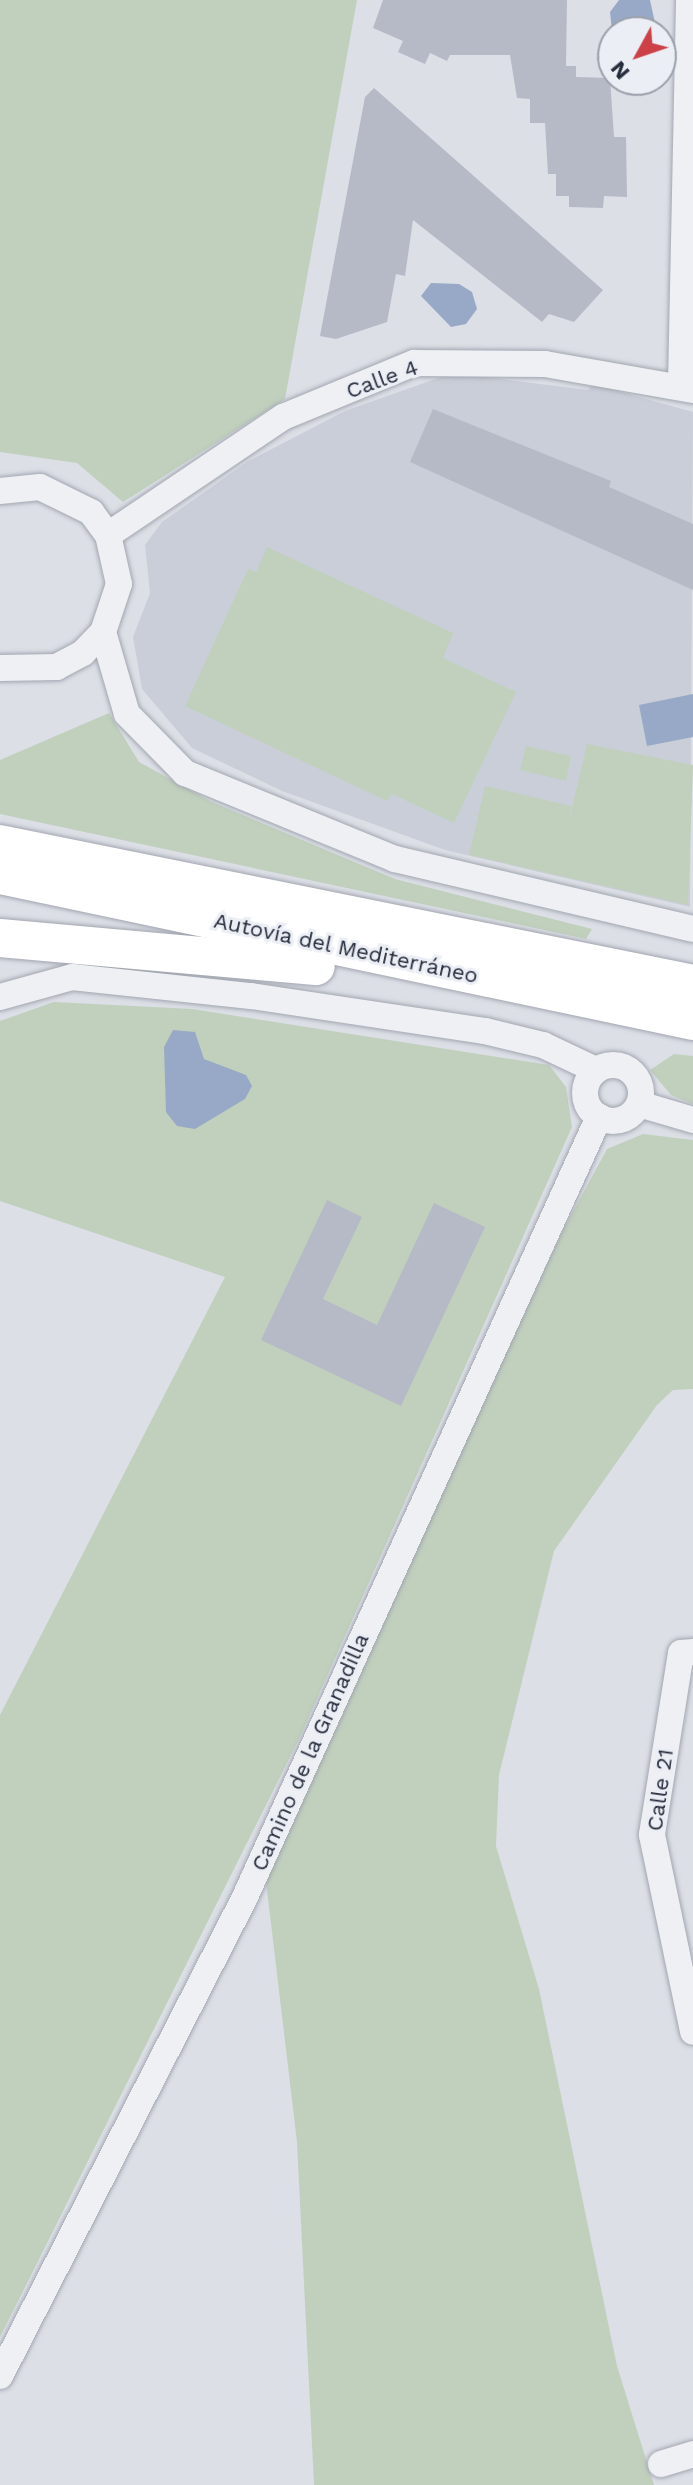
<!DOCTYPE html>
<meta charset="utf-8">
<style>
body{margin:0}
#map{position:relative;width:693px;height:2485px;overflow:hidden;background:#dcdfe6;font-family:"Work Sans",sans-serif}
div>[style]{position:absolute}
[style*='--x']{left:calc(var(--x)*1px);top:calc(var(--y)*1px);width:calc(var(--w)*1px);rotate:calc(var(--a)*1deg)}
.built>*{inset:0;background:#caced8}
.green>*{inset:0;background:#c0d0bd}
.water>*{inset:0;background:#97a9c6}
.building>*{inset:0;background:#b6bac6}
.roads{filter:drop-shadow(0 0 2px #a2a6b0) drop-shadow(0 0 2px #a2a6b0)}
.minor>*{height:26px;margin:-13px;padding:0 13px;transform-origin:13px;border-radius:13px;background:#eef0f4}
.minor>.ring{margin:-13px;padding:0;box-sizing:content-box;background:none;border:26px solid #eef0f4;border-radius:50%}
.highway>*{height:38px;margin:-19px;padding:0 19px;transform-origin:19px;border-radius:19px;background:#fff}
span{translate:-50% -50%;white-space:nowrap;text-align:center;line-height:1.15;-webkit-text-stroke:6px #ebeef4;paint-order:stroke}
.street-label{font-size:22px;color:#262c3c}
.north{position:absolute;left:597px;top:16px;width:80px;height:80px;box-sizing:border-box;background:#ebeef4;border:2px solid #9ca0aa;border-radius:50%;rotate:230deg;font-size:22px;font-weight:700;line-height:32px;text-align:center;color:#262c3c}
.north::after{content:'';display:block;margin:auto;width:28px;height:36px;background:#cb4147;clip-path:polygon(50% 0,100% 100%,50% 72%,0 100%)}
</style>
<div id="map">
<div class="built">
<div style="clip-path:polygon(477px 376px,588px 390px,592px 384px,693px 412px,690px 907px,445px 850px,282px 791px,192px 748px,142px 689px,133px 637px,150px 593px,145px 545px,162px 522px,247px 462px,345px 411px,441px 377px)"></div>
</div>
<div class="green">
<div style="clip-path:polygon(0 0,357px 0,285px 399px,123px 502px,77px 463px,0 452px)"></div>
<div style="clip-path:polygon(267px 547px,453px 633px,443px 658px,516px 692px,454px 823px,392px 794px,387px 801px,185px 706px,248px 569px,256px 572px)"></div>
<div style="clip-path:polygon(109px 713px,139px 762px,212px 802px,395px 879px,592px 929px,586px 939px,0 814px,0 760px)"></div>
<div style="clip-path:polygon(587px 744px,693px 765px,688px 905px,469px 855px,485px 786px,571px 806px,569px 820px)"></div>
<div style="clip-path:polygon(526px 746px,571px 756px,566px 781px,520px 770px)"></div>
<div style="clip-path:polygon(54px 1002px,192px 1009px,549px 1065px,566px 1087px,572px 1127px,299px 1739px,0 2337px,0 1715px,225px 1277px,0 1201px,0 1021px)"></div>
<div style="clip-path:polygon(674px 1054px,693px 1056px,693px 1104px,671px 1095px,650px 1070px)"></div>
<div style="clip-path:polygon(643px 1134px,693px 1140px,693px 1389px,673px 1390px,657px 1405px,554px 1551px,499px 1775px,496px 1846px,539px 1989px,617px 2366px,654px 2485px,314px 2485px,297px 2142px,265px 1873px,563px 1230px,607px 1149px)"></div>
</div>
<div class="water">
<div style="clip-path:polygon(619px 0,650px 0,657px 32px,613px 32px,613px 40px,610px 12px)"></div>
<div style="clip-path:polygon(459px 284px,472px 292px,477px 309px,466px 324px,451px 327px,421px 296px,431px 283px)"></div>
<div style="clip-path:polygon(693px 694px,693px 737px,647px 746px,639px 705px)"></div>
<div style="clip-path:polygon(173px 1030px,195px 1032px,204px 1059px,246px 1075px,252px 1086px,245px 1099px,195px 1129px,177px 1126px,166px 1112px,164px 1047px)"></div>
</div>
<div class="building">
<div style="clip-path:polygon(383px 0,567px 0,566px 66px,576px 66px,576px 77px,610px 78px,614px 137px,626px 137px,627px 197px,604px 196px,603px 208px,569px 207px,569px 196px,556px 196px,556px 174px,548px 174px,545px 123px,530px 123px,530px 99px,517px 98px,510px 55px,450px 55px,447px 61px,430px 53px,425px 64px,398px 52px,403px 41px,373px 28px)"></div>
<div style="clip-path:polygon(374px 88px,603px 290px,574px 322px,549px 314px,542px 322px,413px 220px,405px 276px,396px 274px,387px 322px,336px 339px,320px 336px,365px 97px)"></div>
<div style="clip-path:polygon(433px 409px,611px 481px,609px 487px,693px 524px,693px 590px,410px 462px)"></div>
<div style="clip-path:polygon(327px 1200px,362px 1217px,323px 1299px,377px 1325px,434px 1203px,485px 1227px,401px 1406px,261px 1340px)"></div>
</div>
<div class="roads">
<div class="minor">
<div style="--x:681;--y:384;--w:384;--a:-88.8"></div>
<div style="--x:0;--y:491;--w:40;--a:-5.7"></div>
<div style="--x:40;--y:487;--w:57;--a:26.1"></div>
<div style="--x:91;--y:512;--w:29;--a:54"></div>
<div style="--x:108;--y:535;--w:50;--a:77.3"></div>
<div style="--x:119;--y:584;--w:51;--a:108.4"></div>
<div style="--x:103;--y:632;--w:29;--a:134"></div>
<div style="--x:83;--y:653;--w:30;--a:152"></div>
<div style="--x:57;--y:667;--w:57;--a:179"></div>
<div style="--x:108;--y:535;--w:211;--a:-34"></div>
<div style="--x:283;--y:417;--w:142;--a:-22.4"></div>
<div style="--x:414;--y:363;--w:131;--a:0.4"></div>
<div style="--x:545;--y:364;--w:150;--a:10"></div>
<div style="--x:103;--y:632;--w:85;--a:73.7"></div>
<div style="--x:127;--y:714;--w:83;--a:45.5"></div>
<div style="--x:185;--y:773;--w:227;--a:22.3"></div>
<div style="--x:395;--y:859;--w:306;--a:13.2"></div>
<div style="--x:0;--y:997;--w:75;--a:-15.5"></div>
<div style="--x:72;--y:977;--w:180;--a:6.1"></div>
<div style="--x:251;--y:996;--w:237;--a:8.5"></div>
<div style="--x:485;--y:1031;--w:60;--a:13.6"></div>
<div style="--x:543;--y:1045;--w:59;--a:25.3"></div>
<div class="ring" style="left:585px;top:1065px;width:30px;height:30px"></div>
<div style="--x:639;--y:1104;--w:56;--a:16.5"></div>
<div style="--x:693;--y:1652;--w:12;--a:175"></div>
<div style="--x:681;--y:1653;--w:184;--a:99.1"></div>
<div style="--x:652;--y:1835;--w:201;--a:78.2"></div>
<div style="--x:0;--y:2376;--w:538;--a:-62.91"></div>
<div style="--x:245;--y:1897;--w:857;--a:-65.59"></div>
<div style="--x:661;--y:2464;--w:34;--a:-17"></div>
</div>
<div class="highway">
<div style="--x:0;--y:844;--w:707;--a:11.42"></div>
<div style="--x:0;--y:875;--w:708;--a:11.9"></div>
<div style="--x:0;--y:938;--w:317;--a:5.1"></div>
</div>
</div>
<div class="street-label">
<span style="left:382px;top:379px;rotate:-20deg">Calle 4</span>
<span style="left:346px;top:948px;rotate:12deg">Autovía del Mediterráneo</span>
<span style="left:310px;top:1752px;rotate:-66deg">Camino de la Granadilla</span>
<span style="left:660px;top:1790px;rotate:-82deg">Calle 21</span>
</div>
<div class="north">N</div>
</div>
